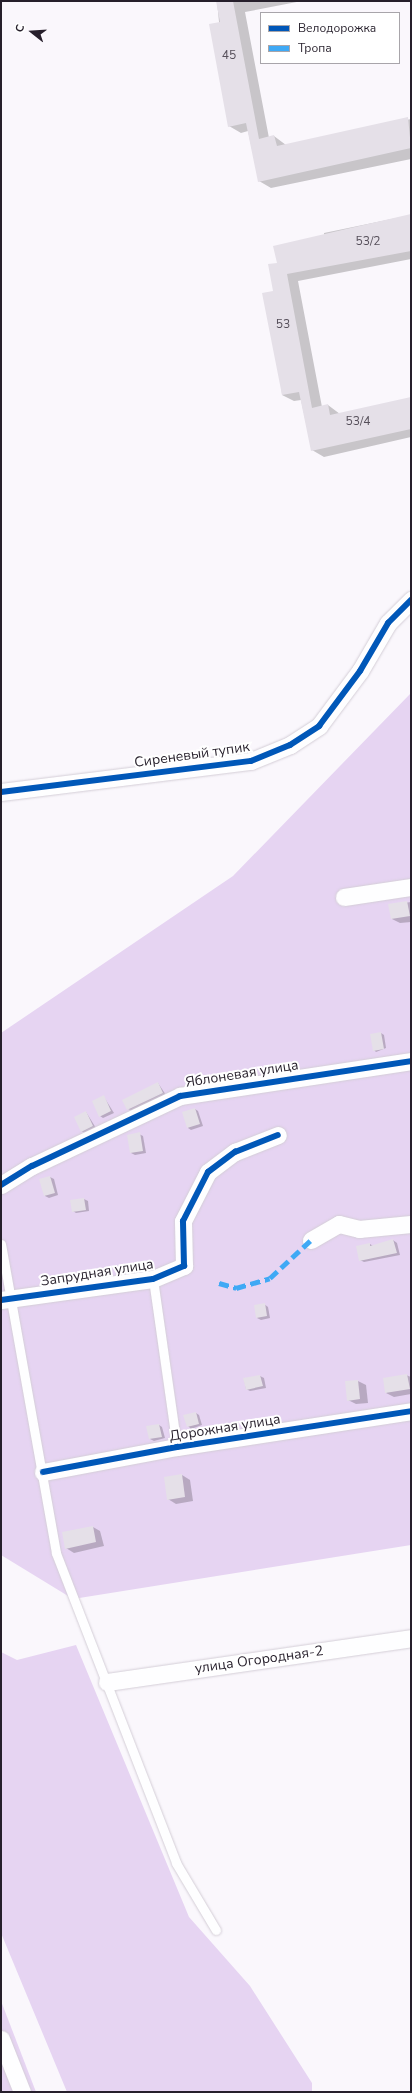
<!DOCTYPE html>
<meta charset="utf-8">
<style>
body{margin:0}
#map{position:relative;width:412px;height:2093px;overflow:hidden;background:#faf7fc;font-family:"Nunito Sans",sans-serif}
div>[style]{position:absolute}
[style*='--x']{left:calc(var(--x)*1px);top:calc(var(--y)*1px);width:calc(var(--w)*1px);rotate:calc(var(--a)*1deg)}
.green>*{inset:0;background:#e6d4f2}
.shadow>*{inset:0;background:#0003}
.building>*{inset:0;background:#e5e0e8}
.roads{filter:drop-shadow(0 0 1px #d4ced7) drop-shadow(0 0 1px #d4ced7)}
.lane>*{height:9px;margin:-4.5px;padding:0 4.5px;transform-origin:4.5px;border-radius:4.5px;background:#fefeff}
.street>*{height:17px;margin:-8.5px;padding:0 8.5px;transform-origin:8.5px;border-radius:8.5px;background:#fefeff}
.quiet>*{height:5px;margin-top:-2.5px;transform-origin:0;background:repeating-linear-gradient(90deg,#3fa9f5 0 10px,transparent 0 15px)}
.cycleway>*{height:6px;margin:-3px;padding:0 3px;transform-origin:3px;border-radius:3px;background:#0057b8}
span{translate:-50% -50%;white-space:nowrap;text-align:center;line-height:1.15;-webkit-text-stroke:4px #fff;paint-order:stroke}
.number-label{font-size:12px;color:#564f5a}
.number-label span{-webkit-text-stroke-width:0}
.street-label{font-size:14px;color:#261f2b}
.frame{position:absolute;inset:0;border:2px solid #261f2b;pointer-events:none}
.legend{position:absolute;left:260px;top:12px;width:140px;height:52px;box-sizing:border-box;background:#fff;border:1px solid #a8a5aa;margin:0;padding:5px 7px;list-style:none;font-size:12px;color:#261f2b}
.legend li{display:flex;align-items:center;gap:8px;height:20px}
.legend b{width:20px;border:1px solid #a8a5aa}
.north{position:absolute;left:12px;top:12px;width:40px;height:40px;-webkit-text-stroke:3px #fff;paint-order:stroke;rotate:287deg;font-size:11px;font-weight:700;line-height:16px;text-align:center;color:#261f2b}
.north::after{content:'';display:block;margin:auto;width:14px;height:18px;background:#261f2b;clip-path:polygon(50% 0,100% 100%,50% 72%,0 100%)}
</style>
<div id="map">
<div class="green">
<div style="clip-path:polygon(411px 693px,411px 1545px,73px 1599px,1px 1555px,1px 1033px,233px 876px)"></div>
<div style="clip-path:polygon(76px 1645px,189px 1917px,250px 1986px,312px 2083px,312px 2092px,67px 2092px,1px 1933px,1px 1652px,17px 1660px)"></div>
<div style="clip-path:polygon(1px 2001px,36px 2092px,1px 2092px)"></div>
</div>
<div class="shadow">
<div style="clip-path:polygon(217px 1px,302px 1px,245px 12px,269px 138px,274px 136px,286px 145px,411px 119px,411px 159px,271px 188px,259px 181px,248px 131px,241px 133px,229px 126px)"></div>
<div style="clip-path:polygon(411px 215px,411px 259px,298px 281px,322px 407px,328px 405px,340px 414px,411px 399px,411px 437px,324px 457px,312px 450px,301px 400px,294px 401px,282px 395px,274px 292px,278px 263px,324px 237px,324px 233px)"></div>
<div style="clip-path:polygon(411px 902px,411px 922px,400px 923px,392px 919px,390px 905px)"></div>
<div style="clip-path:polygon(381px 1033px,384px 1035px,386px 1048px,376px 1052px,374px 1050px)"></div>
<div style="clip-path:polygon(158px 1083px,166px 1095px,132px 1111px,128px 1109px)"></div>
<div style="clip-path:polygon(104px 1097px,114px 1113px,103px 1118px,100px 1116px)"></div>
<div style="clip-path:polygon(195px 1109px,198px 1111px,203px 1126px,191px 1130px,188px 1128px)"></div>
<div style="clip-path:polygon(86px 1112px,96px 1128px,85px 1133px,81px 1131px)"></div>
<div style="clip-path:polygon(139px 1134px,143px 1136px,146px 1153px,135px 1155px,131px 1153px)"></div>
<div style="clip-path:polygon(50px 1177px,54px 1179px,58px 1195px,49px 1198px,45px 1196px,41px 1180px)"></div>
<div style="clip-path:polygon(84px 1199px,88px 1201px,89px 1211px,76px 1213px,73px 1211px,71px 1201px)"></div>
<div style="clip-path:polygon(393px 1240px,397px 1243px,400px 1255px,364px 1262px,360px 1260px,370px 1244px,373px 1246px)"></div>
<div style="clip-path:polygon(264px 1304px,268px 1307px,270px 1318px,261px 1320px,257px 1318px)"></div>
<div style="clip-path:polygon(406px 1375px,411px 1377px,411px 1394px,394px 1397px,386px 1393px)"></div>
<div style="clip-path:polygon(260px 1376px,264px 1378px,266px 1388px,250px 1391px,246px 1389px,244px 1379px)"></div>
<div style="clip-path:polygon(358px 1381px,366px 1385px,368px 1403px,356px 1404px,348px 1400px)"></div>
<div style="clip-path:polygon(196px 1413px,199px 1415px,202px 1425px,191px 1429px,188px 1426px)"></div>
<div style="clip-path:polygon(159px 1425px,162px 1427px,165px 1438px,154px 1441px,150px 1439px)"></div>
<div style="clip-path:polygon(182px 1475px,190px 1480px,193px 1501px,176px 1504px,168px 1499px)"></div>
<div style="clip-path:polygon(93px 1527px,100px 1531px,104px 1546px,74px 1553px,66px 1548px)"></div>
</div>
<div class="building">
<div style="clip-path:polygon(216px 1px,233px 1px,259px 139px,274px 135px,277px 146px,408px 117px,411px 148px,258px 182px,246px 123px,228px 127px,209px 24px,220px 22px)"></div>
<div style="clip-path:polygon(411px 214px,411px 251px,287px 274px,312px 408px,328px 404px,330px 415px,411px 397px,411px 429px,311px 451px,299px 392px,282px 395px,262px 293px,273px 291px,268px 264px,277px 263px,273px 246px)"></div>
<div style="clip-path:polygon(407px 901px,410px 916px,391px 919px,388px 904px)"></div>
<div style="clip-path:polygon(381px 1032px,384px 1049px,373px 1051px,370px 1034px)"></div>
<div style="clip-path:polygon(158px 1082px,163px 1093px,127px 1110px,122px 1100px)"></div>
<div style="clip-path:polygon(104px 1095px,111px 1111px,99px 1117px,92px 1101px)"></div>
<div style="clip-path:polygon(195px 1108px,200px 1124px,187px 1128px,182px 1112px)"></div>
<div style="clip-path:polygon(86px 1111px,93px 1126px,81px 1132px,74px 1117px)"></div>
<div style="clip-path:polygon(140px 1132px,143px 1151px,130px 1153px,127px 1135px)"></div>
<div style="clip-path:polygon(50px 1176px,55px 1193px,44px 1196px,39px 1179px)"></div>
<div style="clip-path:polygon(84px 1198px,86px 1210px,72px 1212px,70px 1200px)"></div>
<div style="clip-path:polygon(393px 1239px,397px 1253px,359px 1261px,356px 1246px,370px 1243px,370px 1246px)"></div>
<div style="clip-path:polygon(265px 1303px,267px 1316px,256px 1318px,254px 1305px)"></div>
<div style="clip-path:polygon(407px 1374px,410px 1389px,385px 1393px,383px 1378px)"></div>
<div style="clip-path:polygon(260px 1375px,263px 1386px,246px 1390px,243px 1378px)"></div>
<div style="clip-path:polygon(358px 1380px,360px 1399px,347px 1401px,345px 1381px)"></div>
<div style="clip-path:polygon(196px 1412px,199px 1424px,187px 1427px,183px 1415px)"></div>
<div style="clip-path:polygon(159px 1424px,162px 1437px,149px 1439px,146px 1426px)"></div>
<div style="clip-path:polygon(182px 1474px,185px 1497px,167px 1500px,164px 1477px)"></div>
<div style="clip-path:polygon(93px 1526px,96px 1542px,65px 1549px,62px 1532px)"></div>
</div>
<div class="roads">
<div class="lane">
<div style="--x:1;--y:1244;--w:314;--a:79.9"></div>
<div style="--x:56;--y:1553;--w:332;--a:68.8"></div>
<div style="--x:176;--y:1863;--w:78;--a:59.2"></div>
<div style="--x:153;--y:1279;--w:170;--a:81.9"></div>
</div>
<div class="street">
<div style="--x:1;--y:792;--w:252;--a:-7.1"></div>
<div style="--x:251;--y:761;--w:42;--a:-22.3"></div>
<div style="--x:290;--y:745;--w:35;--a:-33"></div>
<div style="--x:319;--y:726;--w:69;--a:-53.3"></div>
<div style="--x:360;--y:671;--w:56;--a:-59.7"></div>
<div style="--x:388;--y:623;--w:33;--a:-45"></div>
<div style="--x:344;--y:897;--w:68;--a:-8.5"></div>
<div style="--x:1;--y:1185;--w:36;--a:-32"></div>
<div style="--x:32;--y:1166;--w:164;--a:-25.3"></div>
<div style="--x:180;--y:1096;--w:234;--a:-8.6"></div>
<div style="--x:311;--y:1240;--w:32;--a:-30"></div>
<div style="--x:339;--y:1224;--w:21;--a:14"></div>
<div style="--x:359;--y:1229;--w:52;--a:-5.5"></div>
<div style="--x:1;--y:1300;--w:153;--a:-7.9"></div>
<div style="--x:153;--y:1279;--w:34;--a:-23"></div>
<div style="--x:184;--y:1266;--w:45;--a:-91.3"></div>
<div style="--x:183;--y:1221;--w:55;--a:-63"></div>
<div style="--x:208;--y:1172;--w:34;--a:-37"></div>
<div style="--x:235;--y:1152;--w:46;--a:-21.6"></div>
<div style="--x:43;--y:1472;--w:136;--a:-10.6"></div>
<div style="--x:177;--y:1447;--w:237;--a:-8.7"></div>
<div style="--x:107;--y:1682;--w:307;--a:-8.2"></div>
<div style="--x:1;--y:2039;--w:57;--a:68.4"></div>
</div>
</div>
<div class="quiet">
<div style="--x:219;--y:1283;--w:18;--a:16"></div>
<div style="--x:236;--y:1288;--w:35;--a:-16"></div>
<div style="--x:270;--y:1278;--w:56;--a:-42.8"></div>
</div>
<div class="cycleway">
<div style="--x:1;--y:792;--w:252;--a:-7.1"></div>
<div style="--x:251;--y:761;--w:42;--a:-22.3"></div>
<div style="--x:290;--y:745;--w:35;--a:-33"></div>
<div style="--x:319;--y:726;--w:69;--a:-53.3"></div>
<div style="--x:360;--y:671;--w:56;--a:-59.7"></div>
<div style="--x:388;--y:623;--w:33;--a:-45"></div>
<div style="--x:1;--y:1185;--w:36;--a:-32"></div>
<div style="--x:32;--y:1166;--w:164;--a:-25.3"></div>
<div style="--x:180;--y:1096;--w:234;--a:-8.6"></div>
<div style="--x:1;--y:1300;--w:153;--a:-7.9"></div>
<div style="--x:153;--y:1279;--w:34;--a:-23"></div>
<div style="--x:184;--y:1266;--w:45;--a:-91.3"></div>
<div style="--x:183;--y:1221;--w:55;--a:-63"></div>
<div style="--x:208;--y:1172;--w:34;--a:-37"></div>
<div style="--x:235;--y:1152;--w:46;--a:-21.6"></div>
<div style="--x:43;--y:1472;--w:136;--a:-10.6"></div>
<div style="--x:177;--y:1447;--w:237;--a:-8.7"></div>
</div>
<div class="number-label">
<span style="left:229px;top:56px">45</span>
<span style="left:368px;top:242px">53/2</span>
<span style="left:283px;top:325px">53</span>
<span style="left:358px;top:422px">53/4</span>
</div>
<div class="street-label">
<span style="left:192px;top:755px;rotate:-8deg">Сиреневый тупик</span>
<span style="left:242px;top:1074px;rotate:-9deg">Яблоневая улица</span>
<span style="left:97px;top:1273px;rotate:-9deg">Запрудная улица</span>
<span style="left:225px;top:1428px;rotate:-9deg">Дорожная улица</span>
<span style="left:259px;top:1660px;rotate:-8deg">улица Огородная-2</span>
</div>
<div class="frame"></div>
<ul class="legend">
<li><b style="height:5px;background:#0057b8"></b>Велодорожка</li>
<li><b style="height:5px;background:#3fa9f5"></b>Тропа</li>
</ul>
<div class="north">С</div>
</div>
